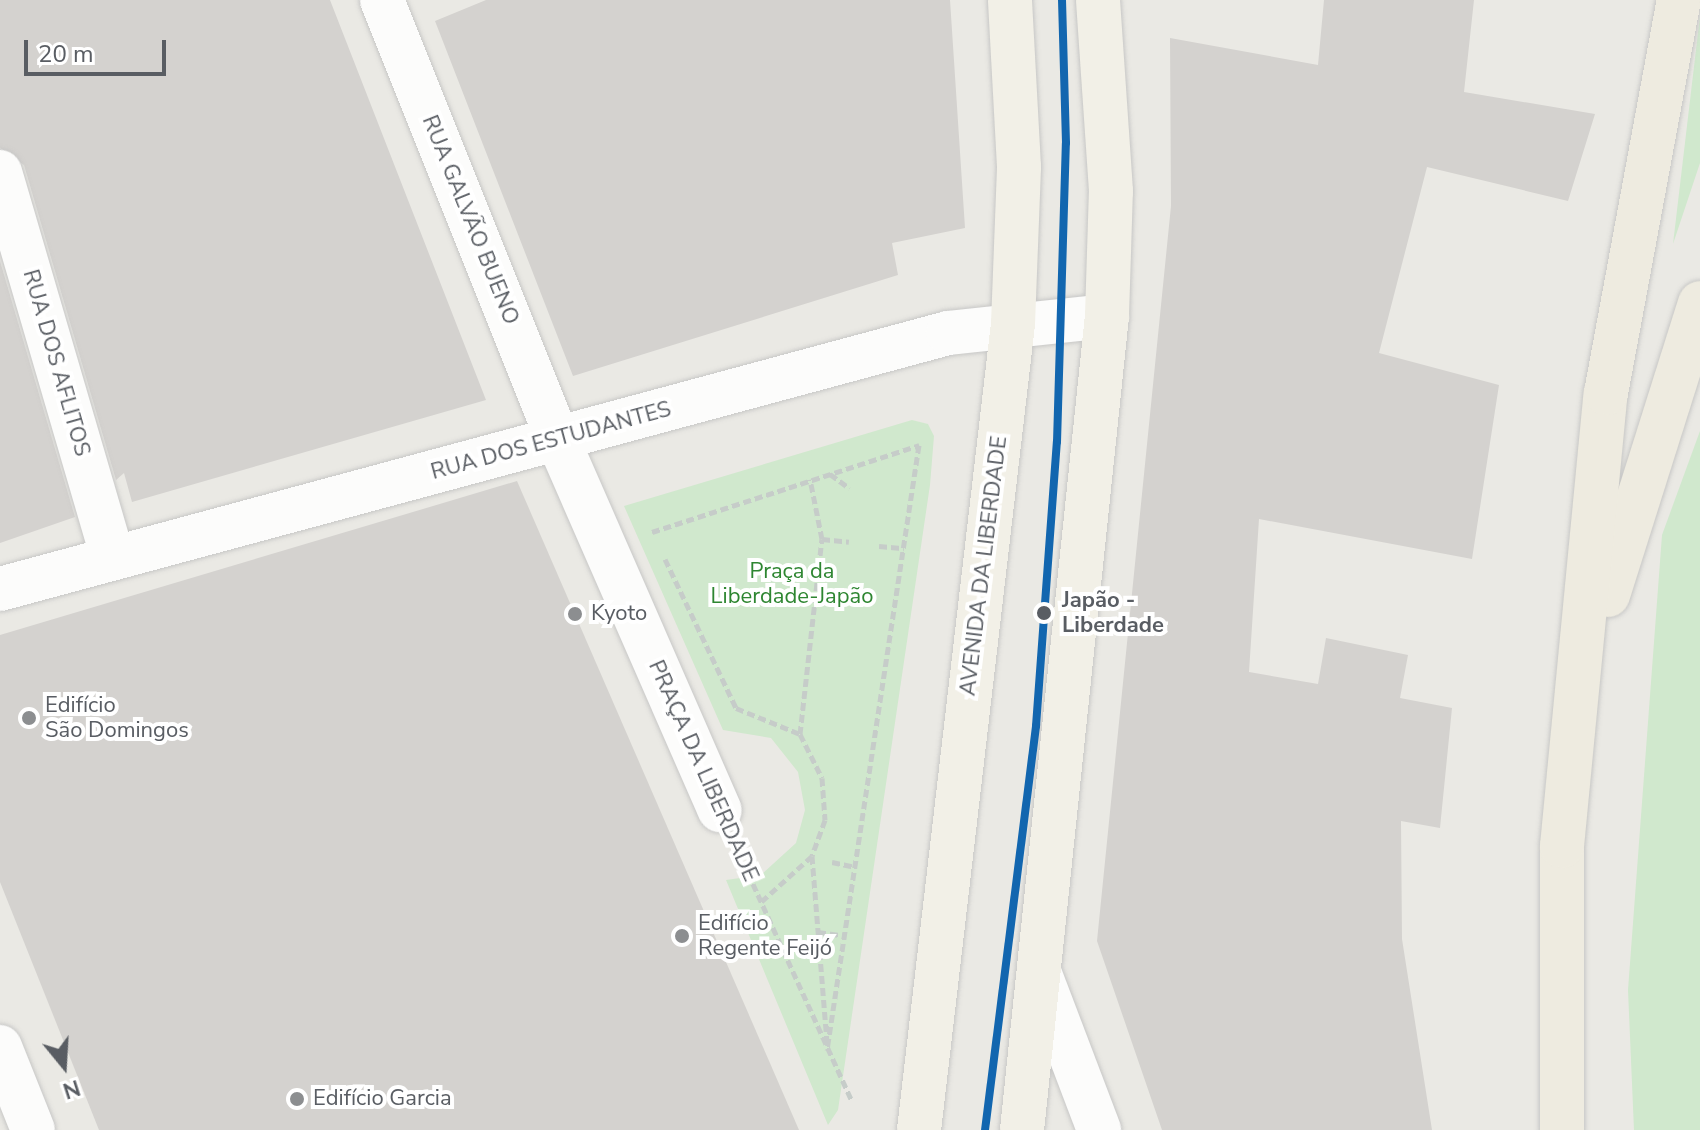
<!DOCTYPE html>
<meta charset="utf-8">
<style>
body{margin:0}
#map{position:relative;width:1700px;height:1130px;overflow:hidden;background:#eae9e4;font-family:"Nunito Sans",sans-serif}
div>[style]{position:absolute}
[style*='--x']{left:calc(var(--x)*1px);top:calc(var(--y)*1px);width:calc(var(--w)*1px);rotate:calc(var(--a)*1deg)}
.green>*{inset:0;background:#d0e8cd}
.building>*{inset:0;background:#d4d2cf}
.path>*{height:5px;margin-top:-2.5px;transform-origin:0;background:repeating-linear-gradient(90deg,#c6ccc9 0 8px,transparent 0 12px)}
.roads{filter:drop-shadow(0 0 2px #c7c7c6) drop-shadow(0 0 2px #c7c7c6)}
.street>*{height:44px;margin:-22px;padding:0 22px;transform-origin:22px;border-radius:22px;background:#fcfcfb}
.secondary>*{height:44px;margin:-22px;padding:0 22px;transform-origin:22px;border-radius:22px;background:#fcfcfb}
.primary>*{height:44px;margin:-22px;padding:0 22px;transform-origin:22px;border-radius:22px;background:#f2f0e7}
.highway>*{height:44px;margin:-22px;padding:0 22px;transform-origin:22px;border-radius:22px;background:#eeebe0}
.metro-1>*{height:8px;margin:-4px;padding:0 4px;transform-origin:4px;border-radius:4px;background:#1266af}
.dots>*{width:22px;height:22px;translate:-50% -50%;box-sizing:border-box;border:4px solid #fff;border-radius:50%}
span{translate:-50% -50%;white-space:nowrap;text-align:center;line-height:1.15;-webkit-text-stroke:8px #fff;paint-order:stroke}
.street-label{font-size:22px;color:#595d63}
.park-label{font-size:22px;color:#2e8631}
.stop-label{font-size:22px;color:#595d63;font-weight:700}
.left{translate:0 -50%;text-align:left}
.poi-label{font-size:22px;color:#595d63}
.north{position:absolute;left:24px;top:1026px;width:80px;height:80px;-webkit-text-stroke:6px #fff;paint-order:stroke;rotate:162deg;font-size:22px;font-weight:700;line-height:32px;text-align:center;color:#595d63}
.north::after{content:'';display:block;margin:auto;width:28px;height:36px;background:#595d63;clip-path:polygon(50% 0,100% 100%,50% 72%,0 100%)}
.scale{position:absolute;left:24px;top:40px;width:142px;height:36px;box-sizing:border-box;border:4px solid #595d63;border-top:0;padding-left:10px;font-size:24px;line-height:28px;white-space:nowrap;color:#595d63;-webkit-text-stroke:6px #fff;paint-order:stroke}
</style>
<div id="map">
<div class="green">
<div style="clip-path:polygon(1700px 16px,1700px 163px,1673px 244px)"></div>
<div style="clip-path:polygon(912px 420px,928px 424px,934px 436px,930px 485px,838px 1110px,828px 1125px,726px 880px,761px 875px,796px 843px,805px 810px,798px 772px,771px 738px,723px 730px,624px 506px)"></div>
<div style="clip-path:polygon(1700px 431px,1700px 1130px,1634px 1130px,1628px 990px,1662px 535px)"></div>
</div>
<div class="building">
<div style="clip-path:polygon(0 0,330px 0,486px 400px,132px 502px,124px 473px,116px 480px,24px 165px,0 148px)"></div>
<div style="clip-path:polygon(486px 0,950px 0,965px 228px,892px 243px,898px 275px,573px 376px,435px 21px)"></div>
<div style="clip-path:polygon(1324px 0,1474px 0,1464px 92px,1595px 114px,1568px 201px,1427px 167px,1379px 353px,1499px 385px,1472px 559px,1259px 519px,1249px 672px,1318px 684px,1326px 638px,1408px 655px,1400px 698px,1452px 708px,1440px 828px,1401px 821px,1402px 939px,1432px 1130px,1162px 1130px,1097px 941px,1171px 206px,1170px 38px,1318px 65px)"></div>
<div style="clip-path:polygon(0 261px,75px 517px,0 543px)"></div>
<div style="clip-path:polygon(517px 481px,799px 1130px,99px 1130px,0 882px,0 635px)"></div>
</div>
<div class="path">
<div style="--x:830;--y:474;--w:24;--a:36"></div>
<div style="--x:652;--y:532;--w:281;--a:-18"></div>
<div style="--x:919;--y:445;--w:612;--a:98.65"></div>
<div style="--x:822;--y:539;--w:27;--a:6"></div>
<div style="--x:879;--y:546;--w:25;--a:5"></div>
<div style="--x:665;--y:559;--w:165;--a:64.5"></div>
<div style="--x:736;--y:708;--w:69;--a:22.1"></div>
<div style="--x:800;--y:734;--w:49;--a:63.4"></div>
<div style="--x:822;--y:778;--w:42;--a:85.9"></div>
<div style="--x:825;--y:820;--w:38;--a:110"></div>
<div style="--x:812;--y:856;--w:69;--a:138"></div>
<div style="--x:800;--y:734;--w:196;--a:-83.6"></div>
<div style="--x:822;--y:539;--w:61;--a:-101.3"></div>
<div style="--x:738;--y:851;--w:275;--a:65.5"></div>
<div style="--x:812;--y:856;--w:186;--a:85.4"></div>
<div style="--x:832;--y:862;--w:24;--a:12"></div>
<div style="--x:818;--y:932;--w:27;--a:8"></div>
</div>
<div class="roads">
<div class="street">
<div style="--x:382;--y:0;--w:474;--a:68.2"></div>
<div style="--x:558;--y:440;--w:404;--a:66.4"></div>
<div style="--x:0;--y:172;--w:399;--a:73.7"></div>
<div style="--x:0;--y:589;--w:982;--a:-15.11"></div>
<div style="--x:948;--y:333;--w:160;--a:-6.1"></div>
</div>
<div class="secondary">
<div style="--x:1041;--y:977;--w:164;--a:69.2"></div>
<div style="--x:0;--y:1047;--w:89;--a:68.3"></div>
</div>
<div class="primary">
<div style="--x:919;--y:1130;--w:811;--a:-83.35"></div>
<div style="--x:1013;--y:324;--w:157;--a:-87.8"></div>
<div style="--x:1019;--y:167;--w:167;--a:-93.1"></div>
<div style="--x:1022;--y:1130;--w:818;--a:-84.04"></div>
<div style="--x:1107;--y:316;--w:125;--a:-88.2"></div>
<div style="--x:1111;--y:191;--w:191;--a:-93.9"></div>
</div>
<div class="highway">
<div style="--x:1608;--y:595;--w:306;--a:-72.5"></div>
<div style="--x:1562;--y:1130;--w:284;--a:-90"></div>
<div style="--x:1562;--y:846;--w:455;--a:-84.5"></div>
<div style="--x:1606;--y:393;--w:400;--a:-79.5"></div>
</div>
</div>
<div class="metro-1">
<div style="--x:985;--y:1130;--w:407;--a:-82.8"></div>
<div style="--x:1036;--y:726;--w:285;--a:-85.8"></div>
<div style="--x:1057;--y:442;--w:299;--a:-88.3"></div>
<div style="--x:1066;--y:143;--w:143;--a:-91.6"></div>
</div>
<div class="dots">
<div style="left:1044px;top:613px;background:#595d63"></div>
<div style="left:575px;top:614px;background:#8c8e90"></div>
<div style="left:29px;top:718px;background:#8c8e90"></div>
<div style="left:682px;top:936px;background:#8c8e90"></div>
<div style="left:297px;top:1099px;background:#8c8e90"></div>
</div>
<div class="street-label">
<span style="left:470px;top:220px;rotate:68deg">RUA GALVÃO BUENO</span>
<span style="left:56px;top:363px;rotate:74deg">RUA DOS AFLITOS</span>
<span style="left:551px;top:441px;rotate:-15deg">RUA DOS ESTUDANTES</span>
<span style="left:984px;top:566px;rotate:-83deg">AVENIDA DA LIBERDADE</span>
<span style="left:703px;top:771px;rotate:66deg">PRAÇA DA LIBERDADE</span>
</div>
<div class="park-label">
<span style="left:792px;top:584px">Praça da<br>Liberdade-Japão</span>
</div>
<div class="stop-label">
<span class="left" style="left:1062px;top:613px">Japão -<br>Liberdade</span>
</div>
<div class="poi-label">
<span class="left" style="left:591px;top:614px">Kyoto</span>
<span class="left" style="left:45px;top:718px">Edifício<br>São Domingos</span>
<span class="left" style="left:698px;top:936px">Edifício<br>Regente Feijó</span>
<span class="left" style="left:313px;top:1099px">Edifício Garcia</span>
</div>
<div class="north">N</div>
<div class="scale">20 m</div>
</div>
